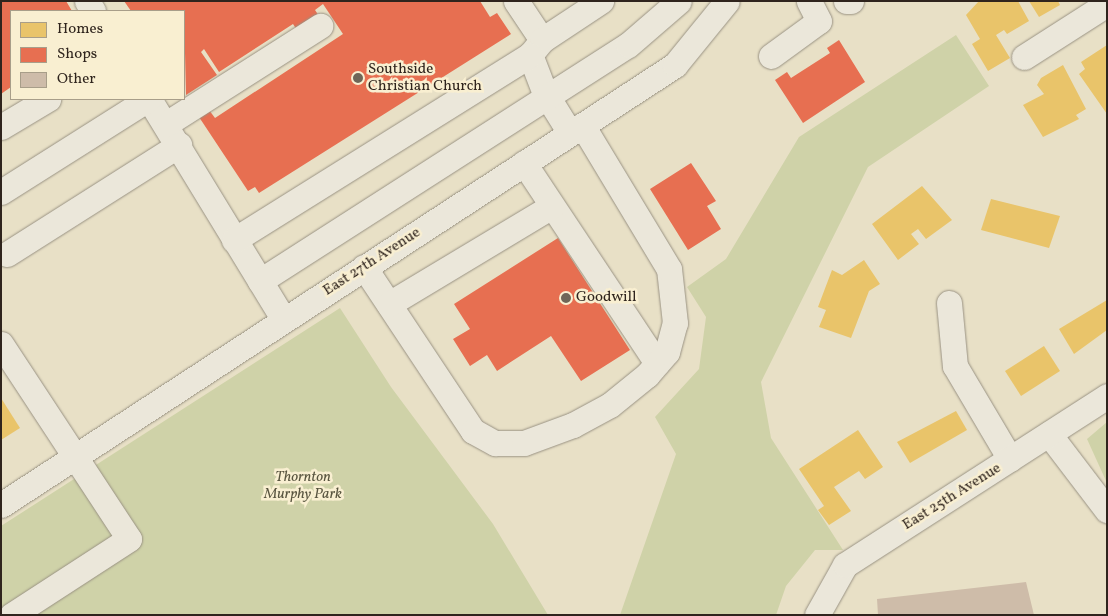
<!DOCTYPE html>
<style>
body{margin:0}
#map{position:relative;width:1108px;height:616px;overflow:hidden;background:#e8e0c6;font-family:Vollkorn,serif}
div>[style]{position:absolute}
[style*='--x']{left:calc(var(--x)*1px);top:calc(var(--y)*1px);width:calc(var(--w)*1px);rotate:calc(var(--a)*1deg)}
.green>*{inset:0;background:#cfd2a8}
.homes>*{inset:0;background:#e9c46a}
.shops>*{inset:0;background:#e76f51}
.building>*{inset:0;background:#cebca9}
.roads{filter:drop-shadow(0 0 1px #999283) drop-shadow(0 0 1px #999283)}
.minor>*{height:25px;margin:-12.5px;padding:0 12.5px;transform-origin:12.5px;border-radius:12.5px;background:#ebe7da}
.dots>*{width:14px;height:14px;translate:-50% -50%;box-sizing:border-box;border:2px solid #f9efd1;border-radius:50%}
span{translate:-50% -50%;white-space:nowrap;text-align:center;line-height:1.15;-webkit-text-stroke:5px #f9efd1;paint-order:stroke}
.poi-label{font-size:15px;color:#2f241d}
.left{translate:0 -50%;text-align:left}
.street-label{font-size:15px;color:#2f241d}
.park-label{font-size:15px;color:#595540;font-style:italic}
.frame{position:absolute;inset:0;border:2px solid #2f241d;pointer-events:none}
.legend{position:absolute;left:10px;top:10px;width:175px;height:90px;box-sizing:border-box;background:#f9efd1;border:1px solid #a89e89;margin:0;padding:6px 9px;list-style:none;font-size:15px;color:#2f241d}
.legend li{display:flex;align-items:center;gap:10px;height:25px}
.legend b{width:25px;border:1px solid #a89e89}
</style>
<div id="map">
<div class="green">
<div style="clip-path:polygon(956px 35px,989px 86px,868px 167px,761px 382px,771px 438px,843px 550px,815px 550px,786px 586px,776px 615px,620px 615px,676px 454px,655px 417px,699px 369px,706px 317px,687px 287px,726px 259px,799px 137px)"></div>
<div style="clip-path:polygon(340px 308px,391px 387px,493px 524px,548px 615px,1px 615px,1px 526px)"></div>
<div style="clip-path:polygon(1107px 422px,1107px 483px,1087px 439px)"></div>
</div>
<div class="homes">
<div style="clip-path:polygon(979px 1px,1018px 1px,1029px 21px,1007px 34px,1004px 30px,996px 35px,1010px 58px,988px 71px,972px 44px,980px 39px,966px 15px)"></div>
<div style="clip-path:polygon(1029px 1px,1058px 1px,1060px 5px,1039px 17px)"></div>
<div style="clip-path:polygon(1107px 45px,1107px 114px,1079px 74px,1085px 69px,1081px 62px)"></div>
<div style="clip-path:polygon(1063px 65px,1086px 109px,1076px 115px,1079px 119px,1043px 137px,1023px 105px,1044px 94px,1037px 85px,1041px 78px)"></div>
<div style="clip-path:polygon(922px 186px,952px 220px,926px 239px,918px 229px,911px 234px,919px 244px,898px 260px,872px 224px)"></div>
<div style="clip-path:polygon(991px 199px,1060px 216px,1049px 248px,981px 230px)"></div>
<div style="clip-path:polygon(864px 260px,880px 284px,869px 291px,851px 338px,819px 327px,826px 310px,818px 307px,832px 270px,842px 275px)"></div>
<div style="clip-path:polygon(1107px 300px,1107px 330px,1074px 354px,1059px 329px)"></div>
<div style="clip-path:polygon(1044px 346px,1060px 371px,1021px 396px,1005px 371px)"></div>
<div style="clip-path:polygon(1px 398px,20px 428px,1px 440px)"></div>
<div style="clip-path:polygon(956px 411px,967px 430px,910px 463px,897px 442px)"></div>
<div style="clip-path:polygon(858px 430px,883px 467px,865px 479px,859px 471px,834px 487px,851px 511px,829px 525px,818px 510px,824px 506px,799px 469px)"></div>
</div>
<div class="shops">
<div style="clip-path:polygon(1px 1px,66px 1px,72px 11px,11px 11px,11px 87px,1px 94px)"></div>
<div style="clip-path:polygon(124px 1px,480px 1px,490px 17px,497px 13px,511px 34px,259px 193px,255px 187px,248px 191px,199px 117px,209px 110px,215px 118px,343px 34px,323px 4px,315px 10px,319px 16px,297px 30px,293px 24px,219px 72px,204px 49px,201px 52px,217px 75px,186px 95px,184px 11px,131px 11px)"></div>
<div style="clip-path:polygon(839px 40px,865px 82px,803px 123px,775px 80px,787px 72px,791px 78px,830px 53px,827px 48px)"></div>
<div style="clip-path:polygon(691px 163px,716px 201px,707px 206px,721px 229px,688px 250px,650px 189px)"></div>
<div style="clip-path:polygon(558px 238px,630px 350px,581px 381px,551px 336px,497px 371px,487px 355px,470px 366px,453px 339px,470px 329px,454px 304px)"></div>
</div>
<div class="building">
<div style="clip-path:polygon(1026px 582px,1034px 615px,878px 615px,877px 599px)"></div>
</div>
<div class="roads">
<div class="minor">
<div style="--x:87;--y:1;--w:12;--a:59"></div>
<div style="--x:516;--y:1;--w:47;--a:56.3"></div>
<div style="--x:846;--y:1;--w:5;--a:0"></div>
<div style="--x:771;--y:56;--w:59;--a:-36.1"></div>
<div style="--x:819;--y:21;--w:22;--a:-117"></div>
<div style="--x:1024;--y:57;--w:98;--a:-32.6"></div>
<div style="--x:149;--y:99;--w:259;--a:58.6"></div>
<div style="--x:166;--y:124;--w:183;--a:-32.5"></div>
<div style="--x:1;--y:127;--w:55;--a:-30.8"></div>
<div style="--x:570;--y:133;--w:49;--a:-121.8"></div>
<div style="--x:544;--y:91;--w:39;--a:-111"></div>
<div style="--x:530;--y:55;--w:19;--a:-51"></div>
<div style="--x:542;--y:40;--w:71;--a:-33.5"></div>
<div style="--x:524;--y:163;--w:240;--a:56.4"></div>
<div style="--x:1;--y:192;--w:174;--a:-32.3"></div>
<div style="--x:234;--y:240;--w:349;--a:-32"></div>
<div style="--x:7;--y:254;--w:204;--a:-32.4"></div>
<div style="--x:364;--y:267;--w:197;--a:56.4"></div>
<div style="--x:473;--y:431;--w:25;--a:29"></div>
<div style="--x:495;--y:443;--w:29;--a:0"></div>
<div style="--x:524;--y:443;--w:52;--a:-20.2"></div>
<div style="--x:573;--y:425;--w:42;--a:-28.4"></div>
<div style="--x:610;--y:405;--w:48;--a:-39"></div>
<div style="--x:647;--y:375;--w:30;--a:-49"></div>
<div style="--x:667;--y:352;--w:30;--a:-75"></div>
<div style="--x:675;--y:323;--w:54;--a:-96.3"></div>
<div style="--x:669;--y:269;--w:168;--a:-121.1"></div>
<div style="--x:260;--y:281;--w:437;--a:-32.7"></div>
<div style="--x:628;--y:45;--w:67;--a:-40.8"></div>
<div style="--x:949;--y:303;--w:63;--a:84.6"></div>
<div style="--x:955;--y:366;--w:108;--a:59.4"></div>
<div style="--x:389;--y:304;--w:190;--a:-31"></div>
<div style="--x:1;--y:344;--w:233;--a:56.7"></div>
<div style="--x:129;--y:539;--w:140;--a:147"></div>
<div style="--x:1049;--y:434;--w:96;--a:52.7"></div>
<div style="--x:1;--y:505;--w:805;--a:-33.14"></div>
<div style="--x:675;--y:65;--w:82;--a:-50.9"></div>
<div style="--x:817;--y:615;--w:57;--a:-60.8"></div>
<div style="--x:845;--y:565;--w:312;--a:-32.8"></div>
</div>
</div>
<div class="dots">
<div style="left:358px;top:78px;background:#706658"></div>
<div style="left:566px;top:298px;background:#706658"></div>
</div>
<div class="poi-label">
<span class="left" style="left:368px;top:78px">Southside<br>Christian Church</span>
<span class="left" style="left:576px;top:298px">Goodwill</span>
</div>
<div class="street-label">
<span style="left:372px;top:262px;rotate:-33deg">East 27th Avenue</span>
<span style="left:952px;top:497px;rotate:-32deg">East 25th Avenue</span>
</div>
<div class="park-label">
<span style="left:303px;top:486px">Thornton<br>Murphy Park</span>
</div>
<div class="frame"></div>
<ul class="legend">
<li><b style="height:14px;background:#e9c46a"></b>Homes</li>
<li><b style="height:14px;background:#e76f51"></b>Shops</li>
<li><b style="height:14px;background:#cebca9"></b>Other</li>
</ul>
</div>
